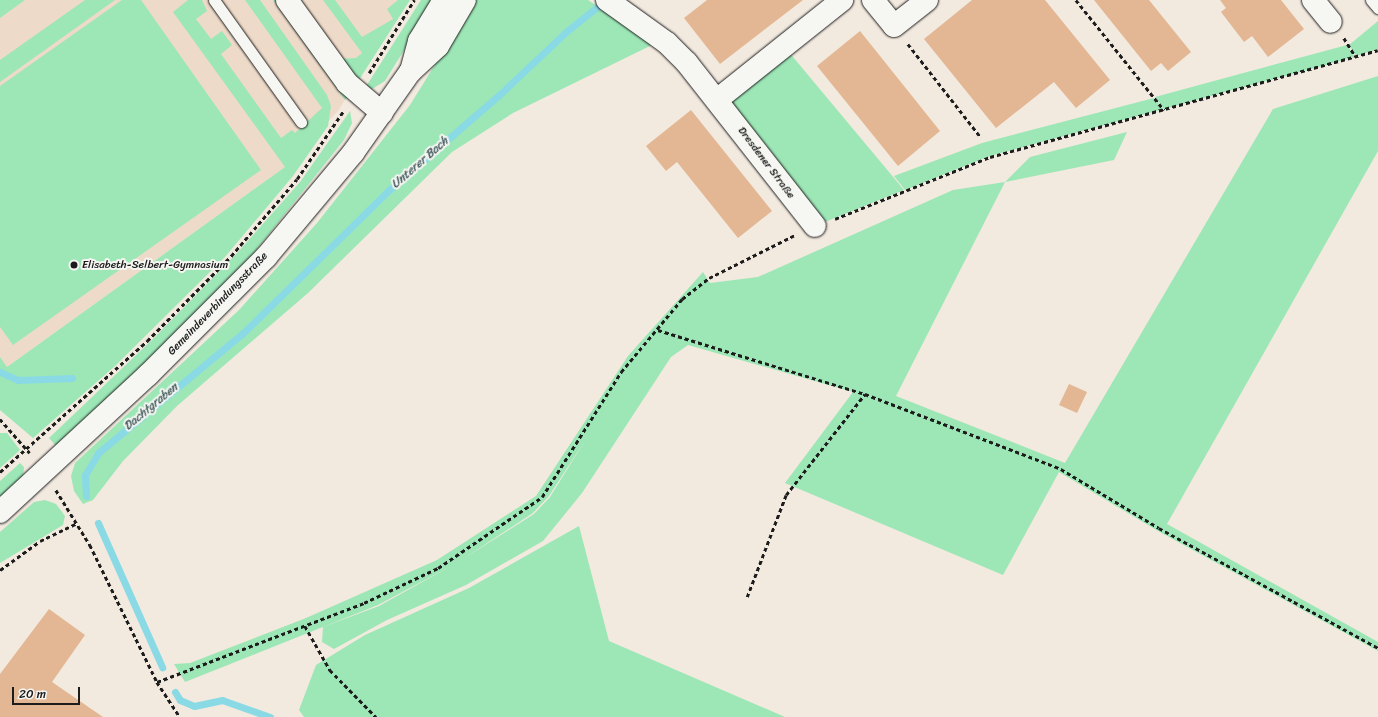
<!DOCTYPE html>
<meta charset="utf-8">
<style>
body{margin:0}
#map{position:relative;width:1378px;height:717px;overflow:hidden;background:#f2e9df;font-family:Sriracha,sans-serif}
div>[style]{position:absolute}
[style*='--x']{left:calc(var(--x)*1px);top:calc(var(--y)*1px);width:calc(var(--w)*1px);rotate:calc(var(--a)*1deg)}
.built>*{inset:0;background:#eedac8}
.green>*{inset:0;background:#9de7b6}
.stream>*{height:7px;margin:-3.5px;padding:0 3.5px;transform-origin:3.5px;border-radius:3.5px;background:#8adae5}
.building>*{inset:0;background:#e3b793}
.path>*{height:2.5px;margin-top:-1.25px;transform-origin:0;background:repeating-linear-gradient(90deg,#1c1c1c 0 4px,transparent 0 7px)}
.roads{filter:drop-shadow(0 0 1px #1c1c1c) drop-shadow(0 0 1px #1c1c1c)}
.service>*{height:11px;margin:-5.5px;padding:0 5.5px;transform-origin:5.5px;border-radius:5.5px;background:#f6f6f2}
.minor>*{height:22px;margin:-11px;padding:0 11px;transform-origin:11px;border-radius:11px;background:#f6f6f2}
.dots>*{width:11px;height:11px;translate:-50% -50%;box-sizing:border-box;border:2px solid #f6f6f2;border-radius:50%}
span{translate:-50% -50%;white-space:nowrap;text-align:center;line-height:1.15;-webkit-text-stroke:4px #f6f6f2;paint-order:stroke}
.street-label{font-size:11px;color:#1c1c1c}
.poi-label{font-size:11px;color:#1c1c1c}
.left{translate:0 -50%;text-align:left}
.water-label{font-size:12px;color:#3d5558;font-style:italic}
.scale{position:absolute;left:12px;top:687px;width:68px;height:18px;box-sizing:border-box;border:2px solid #1c1c1c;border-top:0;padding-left:5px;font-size:12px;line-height:14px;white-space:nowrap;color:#1c1c1c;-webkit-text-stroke:3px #f6f6f2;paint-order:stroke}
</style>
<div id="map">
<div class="built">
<div style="clip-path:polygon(0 0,404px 0,338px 111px,285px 167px,7px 367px,0 364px)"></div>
</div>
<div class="green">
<div style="clip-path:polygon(0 0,25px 0,0 18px)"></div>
<div style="clip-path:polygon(85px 0,115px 0,0 82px,0 60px)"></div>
<div style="clip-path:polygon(122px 0,141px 0,261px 170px,13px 345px,0 327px,0 86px)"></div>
<div style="clip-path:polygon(188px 0,202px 0,207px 11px,196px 19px,211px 39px,222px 31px,232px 45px,221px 54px,281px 138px,292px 130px,295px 133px,322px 108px,245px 0,260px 0,327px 95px,331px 106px,328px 126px,293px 176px,225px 257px,115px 366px,33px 438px,0 410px,0 357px,7px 367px,285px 167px,173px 12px)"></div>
<div style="clip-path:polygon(273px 0,279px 0,348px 97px,345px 100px)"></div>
<div style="clip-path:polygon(323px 0,335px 0,362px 37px,393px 19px,387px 9px,398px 0,410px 0,357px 83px,338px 59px,356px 58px,362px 53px)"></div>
<div style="clip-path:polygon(421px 0,435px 0,385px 81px,372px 89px,365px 88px)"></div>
<div style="clip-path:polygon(475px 0,588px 0,654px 44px,513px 113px,452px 152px,308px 293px,177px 406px,123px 461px,93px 500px,83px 504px,74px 491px,71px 476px,75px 463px,239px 310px,317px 223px,410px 105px)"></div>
<div style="clip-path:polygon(1378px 21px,1378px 49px,1356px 56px,1349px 45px)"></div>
<div style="clip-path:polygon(1347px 45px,1355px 57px,1164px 109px,1155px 97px)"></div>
<div style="clip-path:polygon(788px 51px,904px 190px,820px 224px,725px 100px)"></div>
<div style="clip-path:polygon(evenodd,1378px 76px,1378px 151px,1167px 524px,1378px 642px,1378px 651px,1158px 531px,1059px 472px,1003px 575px,785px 483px,853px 392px,688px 345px,671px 357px,582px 493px,543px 541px,466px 585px,387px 620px,334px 649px,322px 642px,323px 627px,379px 606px,451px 566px,378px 605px,185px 682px,174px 664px,190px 663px,306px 618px,437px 560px,536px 496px,628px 356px,703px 272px,710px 283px,758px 277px,953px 190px,1005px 182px,1030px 157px,1127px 132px,1114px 160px,1005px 182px,896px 396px,1065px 463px,1273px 109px,1378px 76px,586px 439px,550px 497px,534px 514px,463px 559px,533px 513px,549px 496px,586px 439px)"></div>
<div style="clip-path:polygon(1154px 98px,1164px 109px,990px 156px,905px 190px,894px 176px,982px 143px)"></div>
<div style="clip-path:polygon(350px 111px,352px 123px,344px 140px,253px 254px,162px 347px,56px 446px,49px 438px,155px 337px,238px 252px,300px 182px)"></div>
<div style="clip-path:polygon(0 433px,7px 433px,20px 450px,0 468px)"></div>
<div style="clip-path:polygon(20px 463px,24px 467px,23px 478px,0 498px,0 481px)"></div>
<div style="clip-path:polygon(45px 500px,56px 504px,65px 516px,63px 525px,0 563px,0 532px,34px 502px)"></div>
<div style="clip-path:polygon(579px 526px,609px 641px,785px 717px,304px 717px,299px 710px,316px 665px,365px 635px,469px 588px)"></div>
</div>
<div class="stream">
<div style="--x:0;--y:372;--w:20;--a:24"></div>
<div style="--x:18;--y:380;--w:54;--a:-2.1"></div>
<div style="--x:86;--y:496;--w:21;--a:-93"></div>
<div style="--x:85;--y:475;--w:26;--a:-59"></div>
<div style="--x:98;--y:453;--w:187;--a:-39.6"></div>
<div style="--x:242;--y:334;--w:206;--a:-44.4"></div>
<div style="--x:389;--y:190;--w:145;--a:-40.8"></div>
<div style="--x:499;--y:95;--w:93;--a:-43.3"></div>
<div style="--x:567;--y:31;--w:50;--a:-38.5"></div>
<div style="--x:98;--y:523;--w:158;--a:66"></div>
<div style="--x:175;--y:692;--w:9;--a:58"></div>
<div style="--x:180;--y:700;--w:15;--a:23"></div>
<div style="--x:194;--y:706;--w:29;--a:-12"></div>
<div style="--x:222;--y:700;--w:51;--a:19.5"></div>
</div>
<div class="building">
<div style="clip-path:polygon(707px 0,803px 0,720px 64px,684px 18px)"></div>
<div style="clip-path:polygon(972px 0,1045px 0,1110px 80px,1076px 108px,1054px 82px,996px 128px,924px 39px)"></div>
<div style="clip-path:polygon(1094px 0,1149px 0,1191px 52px,1168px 71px,1161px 63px,1151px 71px)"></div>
<div style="clip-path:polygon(1220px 0,1281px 0,1304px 29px,1268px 57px,1252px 36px,1244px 42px,1221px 12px,1226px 8px)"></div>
<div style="clip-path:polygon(860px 31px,940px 131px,898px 166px,817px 66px)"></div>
<div style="clip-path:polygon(691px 110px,772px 211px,738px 238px,677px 162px,666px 171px,646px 146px)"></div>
<div style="clip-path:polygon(1069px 384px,1087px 392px,1077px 413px,1059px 405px)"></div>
<div style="clip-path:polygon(49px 609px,85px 635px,52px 682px,103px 717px,0 717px,0 674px)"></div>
</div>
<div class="path">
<div style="--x:1076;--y:0;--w:141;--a:51.3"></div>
<div style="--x:1344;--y:38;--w:22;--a:58"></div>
<div style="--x:908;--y:44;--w:117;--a:52"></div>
<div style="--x:369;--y:73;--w:86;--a:-58.3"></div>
<div style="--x:835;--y:219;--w:167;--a:-21.8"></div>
<div style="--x:990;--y:157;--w:402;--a:-15.4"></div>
<div style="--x:658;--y:330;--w:217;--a:17.2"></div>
<div style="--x:865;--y:394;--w:210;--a:20.9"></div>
<div style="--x:1061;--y:469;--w:114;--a:31"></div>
<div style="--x:1159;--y:528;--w:250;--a:28.7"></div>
<div style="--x:0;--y:419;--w:45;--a:48.6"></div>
<div style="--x:0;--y:472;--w:197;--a:-41.7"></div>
<div style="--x:147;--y:341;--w:120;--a:-45.3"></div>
<div style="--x:231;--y:256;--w:101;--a:-49.4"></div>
<div style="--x:297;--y:179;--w:83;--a:-55.7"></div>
<div style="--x:56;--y:490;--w:65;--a:58.3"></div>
<div style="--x:90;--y:545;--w:153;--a:63.9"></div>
<div style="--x:157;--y:682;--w:42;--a:56.7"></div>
<div style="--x:0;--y:570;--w:49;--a:-35.9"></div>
<div style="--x:40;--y:541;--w:41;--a:-25.9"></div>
<div style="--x:747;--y:597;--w:109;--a:-69.1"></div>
<div style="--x:786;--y:495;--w:128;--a:-52"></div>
<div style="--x:305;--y:626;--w:51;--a:60.4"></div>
<div style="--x:330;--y:670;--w:66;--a:45.6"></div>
<div style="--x:157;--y:682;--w:222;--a:-20.9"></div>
<div style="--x:364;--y:603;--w:82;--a:-25.3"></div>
<div style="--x:438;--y:568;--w:126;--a:-34.3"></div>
<div style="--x:542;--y:497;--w:148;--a:-57.7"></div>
<div style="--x:621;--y:372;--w:95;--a:-50.1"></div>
<div style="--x:682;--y:299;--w:34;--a:-38"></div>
<div style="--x:709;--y:278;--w:96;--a:-26.6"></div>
</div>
<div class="roads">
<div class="service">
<div style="--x:214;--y:0;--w:150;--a:54.5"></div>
<div style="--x:1371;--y:0;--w:11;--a:49"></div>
</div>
<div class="minor">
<div style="--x:287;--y:0;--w:102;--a:54.1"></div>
<div style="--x:347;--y:83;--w:46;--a:40.6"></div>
<div style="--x:607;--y:0;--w:74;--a:35.6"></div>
<div style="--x:667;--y:43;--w:28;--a:45"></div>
<div style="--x:687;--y:63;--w:207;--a:51.9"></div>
<div style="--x:873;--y:0;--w:33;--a:51"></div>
<div style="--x:894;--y:26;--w:42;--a:-38.2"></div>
<div style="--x:1313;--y:0;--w:28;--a:51"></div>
<div style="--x:411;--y:71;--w:31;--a:-75"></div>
<div style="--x:419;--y:41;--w:48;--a:-58.6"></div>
<div style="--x:718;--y:99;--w:159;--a:-38.6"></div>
<div style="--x:0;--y:512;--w:202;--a:-42.8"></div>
<div style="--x:148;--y:375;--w:167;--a:-45"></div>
<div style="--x:266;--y:257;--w:136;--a:-50.1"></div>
<div style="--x:353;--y:153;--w:99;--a:-54.9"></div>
<div style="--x:410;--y:72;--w:38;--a:-43"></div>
<div style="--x:438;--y:46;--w:53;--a:-59.6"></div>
</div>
</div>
<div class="dots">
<div style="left:74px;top:265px;background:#1c1c1c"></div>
</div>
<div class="street-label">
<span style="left:766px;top:163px;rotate:53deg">Dresdener Straße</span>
<span style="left:218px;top:304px;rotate:-46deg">Gemeindeverbindungsstraße</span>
</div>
<div class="poi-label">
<span class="left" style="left:82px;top:265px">Elisabeth-Selbert-Gymnasium</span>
</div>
<div class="water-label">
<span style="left:420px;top:163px;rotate:-41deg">Unterer Bach</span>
<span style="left:151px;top:407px;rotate:-40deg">Dachtgraben</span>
</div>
<div class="scale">20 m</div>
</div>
